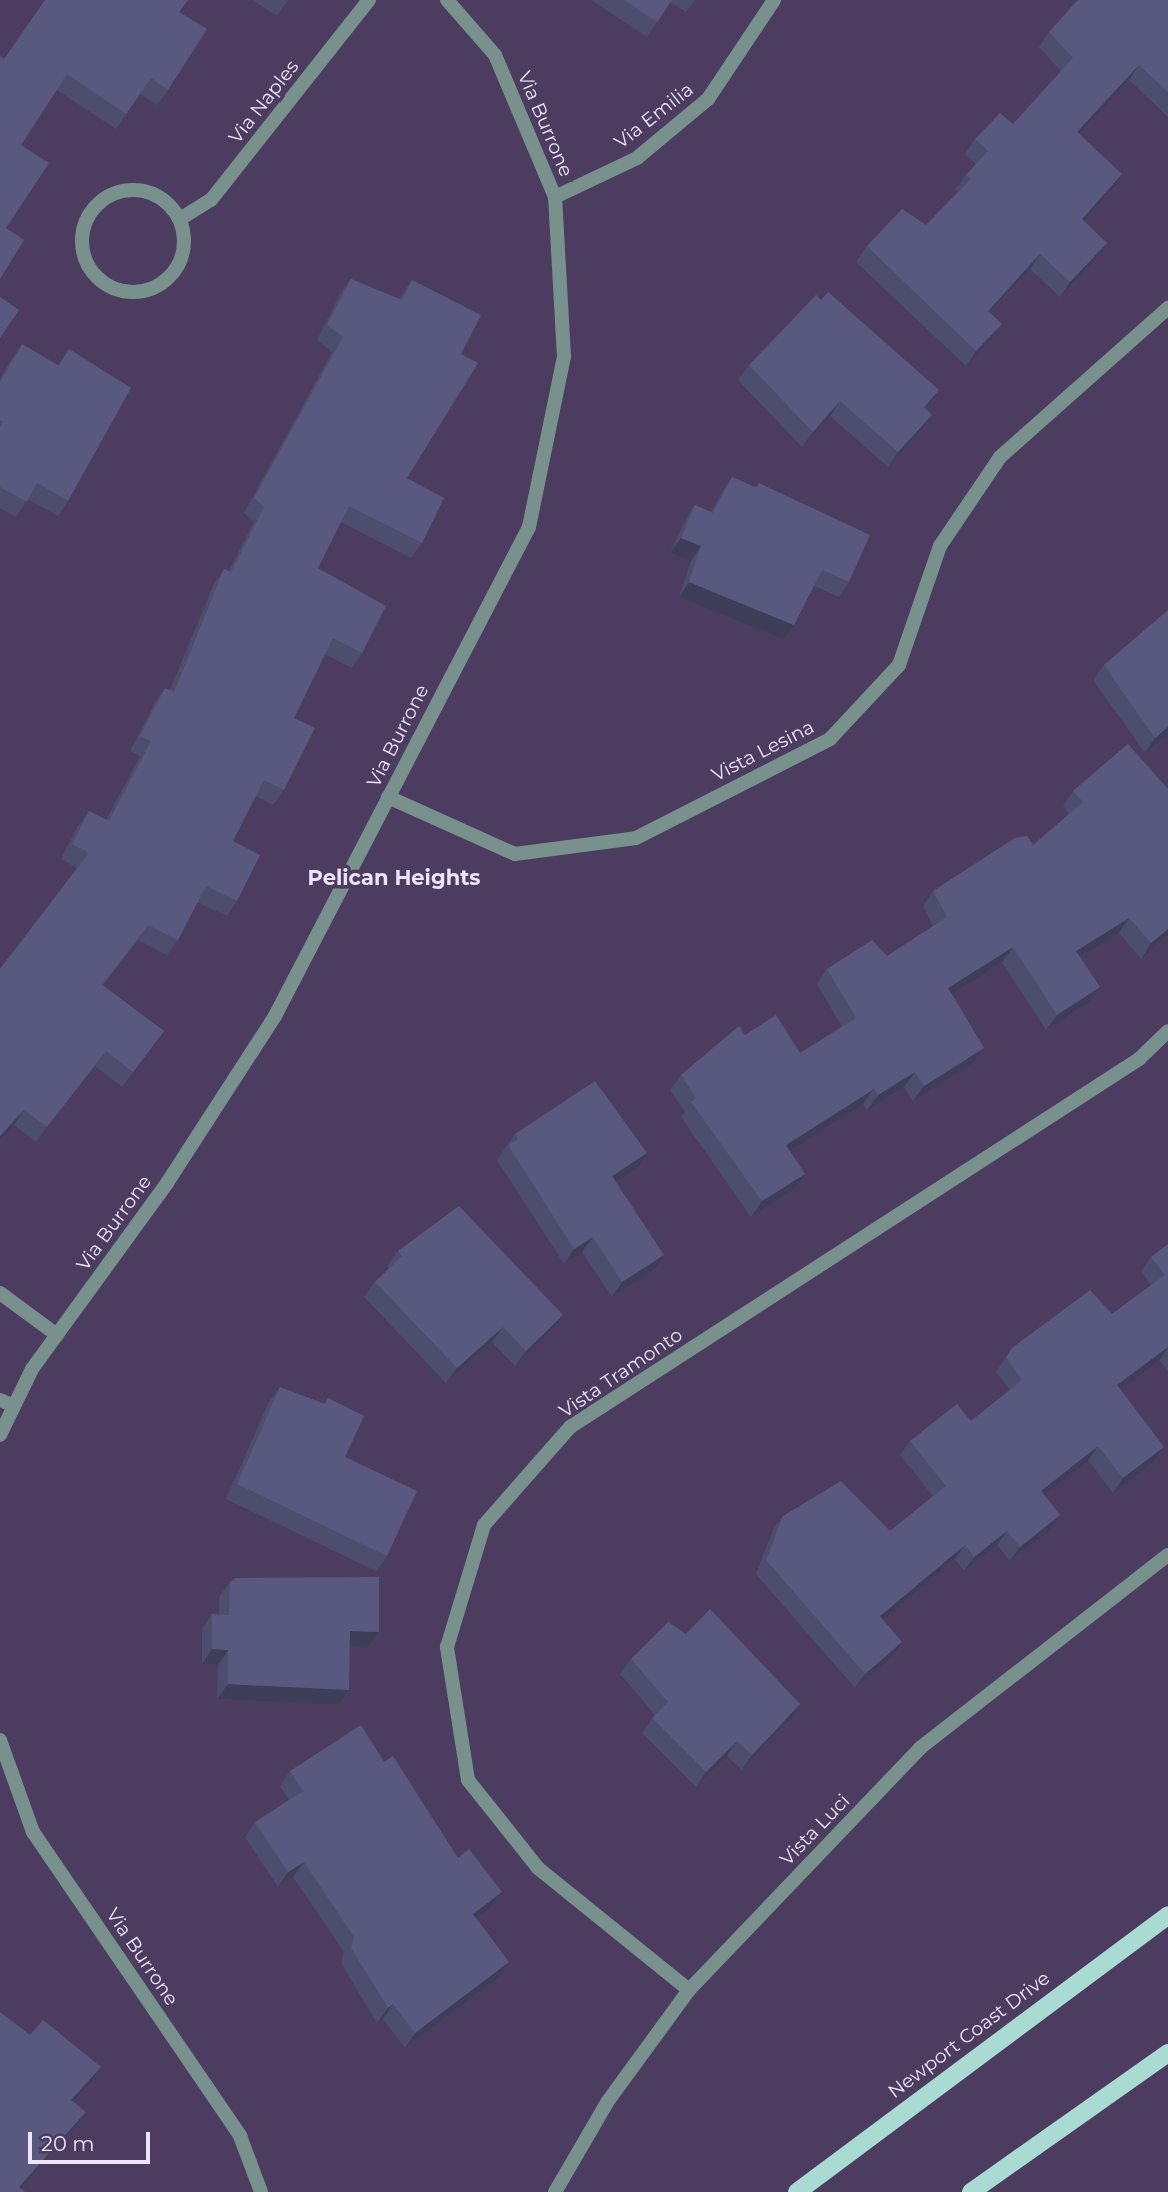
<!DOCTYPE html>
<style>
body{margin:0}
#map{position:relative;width:1168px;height:2192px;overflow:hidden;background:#4c3d60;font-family:Montserrat,sans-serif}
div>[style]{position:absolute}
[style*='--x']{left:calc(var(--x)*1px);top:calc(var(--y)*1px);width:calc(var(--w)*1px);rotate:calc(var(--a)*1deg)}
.lane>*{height:14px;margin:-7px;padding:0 7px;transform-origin:7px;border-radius:7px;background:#79918d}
.street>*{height:14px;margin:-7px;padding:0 7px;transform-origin:7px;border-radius:7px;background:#79918d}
.street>.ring{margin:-7px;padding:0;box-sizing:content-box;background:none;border:14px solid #79918d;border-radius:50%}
.primary>*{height:18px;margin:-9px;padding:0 9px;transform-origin:9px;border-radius:9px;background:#aadbd3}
.wall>*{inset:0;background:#4d4d6d}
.shaded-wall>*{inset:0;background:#3e3e59}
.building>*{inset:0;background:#59597f}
span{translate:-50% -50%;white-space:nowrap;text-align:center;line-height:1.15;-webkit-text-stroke:7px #4c3d60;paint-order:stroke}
.street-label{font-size:19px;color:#ede4fa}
.neighbourhood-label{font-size:21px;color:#ede4fa;font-weight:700}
.scale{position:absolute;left:28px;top:2132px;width:122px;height:32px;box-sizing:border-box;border:4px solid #ede4fa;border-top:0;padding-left:9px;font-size:21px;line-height:24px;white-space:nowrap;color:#ede4fa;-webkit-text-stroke:5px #4c3d60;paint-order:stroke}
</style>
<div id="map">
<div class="lane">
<div style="--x:0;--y:1293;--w:71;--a:36.4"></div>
<div style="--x:0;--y:1400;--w:15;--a:23"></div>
</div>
<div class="street">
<div class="ring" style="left:82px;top:190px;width:88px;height:88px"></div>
<div style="--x:555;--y:197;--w:91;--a:-25.4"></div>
<div style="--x:637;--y:158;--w:92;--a:-39.7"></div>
<div style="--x:708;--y:99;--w:119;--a:-56.3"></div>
<div style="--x:180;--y:219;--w:36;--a:-32"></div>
<div style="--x:211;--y:200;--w:255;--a:-51.7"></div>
<div style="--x:388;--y:797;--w:139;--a:24.2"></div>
<div style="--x:515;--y:854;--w:122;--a:-7.5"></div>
<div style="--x:636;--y:838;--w:218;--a:-27"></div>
<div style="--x:830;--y:739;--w:101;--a:-47"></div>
<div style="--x:899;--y:665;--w:126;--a:-71"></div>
<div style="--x:940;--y:546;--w:107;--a:-56"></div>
<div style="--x:1000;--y:457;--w:225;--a:-41.6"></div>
<div style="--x:0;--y:1435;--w:73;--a:-64.1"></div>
<div style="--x:32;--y:1369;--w:230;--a:-54"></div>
<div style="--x:167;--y:1183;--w:199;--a:-57.1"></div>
<div style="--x:275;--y:1016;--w:551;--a:-62.55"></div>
<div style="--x:529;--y:527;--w:174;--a:-78.4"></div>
<div style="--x:564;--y:357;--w:160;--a:-93.2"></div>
<div style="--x:555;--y:197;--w:154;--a:-112.9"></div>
<div style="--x:495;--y:55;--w:73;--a:-131.1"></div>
<div style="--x:0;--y:1740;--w:98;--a:70.3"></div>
<div style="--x:33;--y:1832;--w:368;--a:55.7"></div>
<div style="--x:240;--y:2136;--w:60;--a:69.4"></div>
<div style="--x:689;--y:1990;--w:194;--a:-141.1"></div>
<div style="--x:538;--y:1868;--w:112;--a:-128.5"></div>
<div style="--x:468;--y:1780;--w:135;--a:-99"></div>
<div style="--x:447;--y:1647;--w:127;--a:-73.1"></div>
<div style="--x:484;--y:1525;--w:130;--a:-48.7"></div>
<div style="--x:570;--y:1427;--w:678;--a:-32.89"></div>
<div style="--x:1139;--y:1059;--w:40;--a:-44"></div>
<div style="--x:555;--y:2192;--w:105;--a:-59.8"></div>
<div style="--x:608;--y:2101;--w:137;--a:-53.9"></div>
<div style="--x:689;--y:1990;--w:335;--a:-46.3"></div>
<div style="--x:920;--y:1748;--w:314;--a:-37.9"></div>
</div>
<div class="primary">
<div style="--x:797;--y:2192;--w:463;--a:-36.7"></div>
<div style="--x:971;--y:2192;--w:241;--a:-35.2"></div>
</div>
<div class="wall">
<div style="clip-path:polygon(252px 0,288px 0,277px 16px)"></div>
<div style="clip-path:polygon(591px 0,695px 0,686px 12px,670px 2px,647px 37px)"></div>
<div style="clip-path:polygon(1168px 0,1168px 117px,1129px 80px,1079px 133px,1112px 190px,1083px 221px,1107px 243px,1096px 258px,1060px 297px,1030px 269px,990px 313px,1002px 324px,991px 339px,966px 366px,856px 262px,867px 246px,926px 225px,958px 192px,955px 190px,966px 175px,976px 164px,965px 154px,975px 139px,1013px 124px,1061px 71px,1039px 47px,1049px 32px)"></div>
<div style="clip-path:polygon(180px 12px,168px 90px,157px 105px,140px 94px,116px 129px,57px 90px,21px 145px,6px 228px,4px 59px)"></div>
<div style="clip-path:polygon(351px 279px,399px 299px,412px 280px,461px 354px,407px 478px,422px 543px,411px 558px,341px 522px,318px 568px,362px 653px,352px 668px,325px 654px,294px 718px,284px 790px,273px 805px,256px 796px,233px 841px,237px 901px,227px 916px,197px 902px,178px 940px,167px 955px,138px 940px,103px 985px,164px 1031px,122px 1087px,95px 1066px,36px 1142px,14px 1125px,0 1140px,0 969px,77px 868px,61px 859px,78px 826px,89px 811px,106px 820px,140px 756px,130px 751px,155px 703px,165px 688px,170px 690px,214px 584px,224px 569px,229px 571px,254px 522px,244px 513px,332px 352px,317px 340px,340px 294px)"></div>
<div style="clip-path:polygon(22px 344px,58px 365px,69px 349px,68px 501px,58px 516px,28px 499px,16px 517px,0 508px,0 379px,11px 360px)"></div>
<div style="clip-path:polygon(749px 365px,929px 405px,926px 409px,921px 430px,888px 467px,830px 416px,802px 447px,738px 380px)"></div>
<div style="clip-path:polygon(732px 477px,755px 487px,759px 483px,849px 582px,839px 597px,814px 586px,794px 625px,784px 640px,679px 597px,691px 561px,670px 553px,685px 520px,695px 505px,711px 512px,722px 492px)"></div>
<div style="clip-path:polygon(1104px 665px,1168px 734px,1145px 753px,1093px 680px)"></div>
<div style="clip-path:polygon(1128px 744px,1168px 935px,1141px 959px,1119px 933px,1080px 957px,1089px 1002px,1046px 1030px,1002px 962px,952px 994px,984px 1048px,973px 1063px,913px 1101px,904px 1087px,867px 1110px,863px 1104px,790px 1151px,794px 1189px,751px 1217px,681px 1117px,685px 1112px,670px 1090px,681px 1075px,745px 1035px,800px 1053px,842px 1027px,817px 984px,827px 969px,887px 956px,933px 926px,923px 906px,933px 891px,1033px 845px,1069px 814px,1063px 806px,1073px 791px)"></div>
<div style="clip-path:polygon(515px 1134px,637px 1168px,616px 1181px,654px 1270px,612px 1297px,582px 1252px,564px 1264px,497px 1160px)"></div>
<div style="clip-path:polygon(1168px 1244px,1168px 1371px,1160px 1360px,1120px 1389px,1164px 1447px,1154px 1462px,1113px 1493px,1088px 1460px,1044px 1495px,1060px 1515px,1050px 1530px,1010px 1561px,997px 1545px,964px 1571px,955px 1559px,883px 1620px,892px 1657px,855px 1688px,756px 1574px,773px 1530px,783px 1516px,890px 1531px,933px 1496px,900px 1455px,910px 1441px,971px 1421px,1010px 1390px,996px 1372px,1012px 1348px,1112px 1314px,1151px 1285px,1141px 1271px,1151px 1257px)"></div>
<div style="clip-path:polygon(398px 1251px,552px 1330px,515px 1366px,492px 1342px,446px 1383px,364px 1297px,375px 1282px,389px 1268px,387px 1266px)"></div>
<div style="clip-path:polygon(280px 1387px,324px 1404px,328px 1398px,345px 1457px,387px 1556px,376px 1571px,226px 1499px,269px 1402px)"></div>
<div style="clip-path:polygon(230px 1582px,379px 1632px,368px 1647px,349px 1646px,349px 1690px,338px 1705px,217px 1699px,218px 1665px,202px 1664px,202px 1629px,212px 1614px,219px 1615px,219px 1597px)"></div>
<div style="clip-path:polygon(631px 1659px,790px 1719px,742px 1770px,727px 1756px,696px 1787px,642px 1733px,655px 1715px,620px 1674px)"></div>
<div style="clip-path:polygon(384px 1762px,458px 1858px,502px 1892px,491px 1907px,477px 1918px,499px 1977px,405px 2048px,383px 2019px,377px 2023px,341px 1963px,344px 1952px,293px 1877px,278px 1887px,245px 1837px,255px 1822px,289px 1800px,280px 1786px,290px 1771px)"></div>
</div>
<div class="shaded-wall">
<div style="clip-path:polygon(1139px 65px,1129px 80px,1066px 147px,1077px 132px)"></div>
<div style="clip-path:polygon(1122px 174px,1112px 190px,1071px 234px,1082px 219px)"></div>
<div style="clip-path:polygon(1107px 243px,1096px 258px,1060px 297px,1070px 282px)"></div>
<div style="clip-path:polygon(1040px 254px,1030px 269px,977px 326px,988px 311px)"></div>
<div style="clip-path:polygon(1002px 324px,991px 339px,966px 366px,976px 351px)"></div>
<div style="clip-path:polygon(939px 390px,929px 405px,913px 422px,924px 407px)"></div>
<div style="clip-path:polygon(840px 401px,830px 416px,802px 447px,813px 432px)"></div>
<div style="clip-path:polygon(932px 415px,921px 430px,888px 467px,898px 452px)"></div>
<div style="clip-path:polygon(681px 538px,701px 546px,691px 561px,670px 553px)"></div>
<div style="clip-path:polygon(689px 582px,794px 625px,784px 640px,679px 597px)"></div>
<div style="clip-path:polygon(1168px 727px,1168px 734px,1145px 753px,1155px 738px)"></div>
<div style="clip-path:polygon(1129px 918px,1119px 933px,1065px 966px,1076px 951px)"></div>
<div style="clip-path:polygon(1168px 929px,1168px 935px,1141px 959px,1151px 943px)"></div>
<div style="clip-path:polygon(1013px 947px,1002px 962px,938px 1003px,948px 988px)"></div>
<div style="clip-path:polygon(1100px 987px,1089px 1002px,1046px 1030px,1057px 1015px)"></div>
<div style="clip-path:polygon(984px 1048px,973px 1063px,913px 1101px,924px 1086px)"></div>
<div style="clip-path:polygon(106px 1051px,95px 1066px,36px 1142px,47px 1127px)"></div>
<div style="clip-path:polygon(915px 1072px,904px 1087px,867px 1110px,878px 1095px)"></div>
<div style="clip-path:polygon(874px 1089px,863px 1104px,776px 1160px,786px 1145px)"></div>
<div style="clip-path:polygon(24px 1110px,14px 1125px,0 1140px,0 1136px)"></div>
<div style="clip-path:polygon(647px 1153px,637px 1168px,601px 1191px,612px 1176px)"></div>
<div style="clip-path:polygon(805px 1174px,794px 1189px,751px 1217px,762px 1201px)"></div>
<div style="clip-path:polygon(593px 1237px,582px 1252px,564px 1264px,574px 1249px)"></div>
<div style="clip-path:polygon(664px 1255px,654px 1270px,612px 1297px,622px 1282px)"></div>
<div style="clip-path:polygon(563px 1315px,552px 1330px,515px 1366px,526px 1351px)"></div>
<div style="clip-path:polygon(503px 1327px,492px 1342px,446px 1383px,457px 1368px)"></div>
<div style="clip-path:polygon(1168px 1347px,1160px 1360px,1107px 1399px,1117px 1385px)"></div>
<div style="clip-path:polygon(1098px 1446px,1088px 1460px,1031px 1506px,1041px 1491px)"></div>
<div style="clip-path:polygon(1164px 1447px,1154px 1462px,1113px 1493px,1123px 1478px)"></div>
<div style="clip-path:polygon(1060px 1515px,1050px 1530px,1010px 1561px,1020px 1547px)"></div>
<div style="clip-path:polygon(1007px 1531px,997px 1545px,964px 1571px,974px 1557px)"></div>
<div style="clip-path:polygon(965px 1545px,955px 1559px,870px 1631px,880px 1616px)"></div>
<div style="clip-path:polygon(350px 1631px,379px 1632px,368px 1647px,339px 1646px)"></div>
<div style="clip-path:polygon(902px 1642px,892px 1657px,855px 1688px,865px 1674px)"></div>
<div style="clip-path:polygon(212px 1649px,228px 1650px,218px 1665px,202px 1664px)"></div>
<div style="clip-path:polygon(228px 1684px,349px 1690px,338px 1705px,217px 1699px)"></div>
<div style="clip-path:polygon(800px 1704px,790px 1719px,742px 1770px,752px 1755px)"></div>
<div style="clip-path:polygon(737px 1741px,727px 1756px,696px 1787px,706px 1772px)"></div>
<div style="clip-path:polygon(304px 1862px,293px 1877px,278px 1887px,288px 1872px)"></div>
<div style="clip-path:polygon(502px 1892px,491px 1907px,463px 1929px,473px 1914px)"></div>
<div style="clip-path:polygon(509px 1962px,499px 1977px,405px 2048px,415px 2033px)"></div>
<div style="clip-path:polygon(393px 2004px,383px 2019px,377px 2023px,388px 2008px)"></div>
<div style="clip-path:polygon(101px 2067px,91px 2082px,61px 2115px,71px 2100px)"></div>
<div style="clip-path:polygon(86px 2112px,75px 2127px,17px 2192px,19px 2187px)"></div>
</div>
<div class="building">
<div style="clip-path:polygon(45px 0,188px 0,179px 12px,207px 29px,168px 90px,151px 78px,126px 114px,67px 74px,21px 145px,49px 163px,6px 228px,24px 240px,0 279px,0 56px,4px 59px)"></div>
<div style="clip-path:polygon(624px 0,672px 0,657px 22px)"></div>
<div style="clip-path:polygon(1078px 0,1168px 0,1168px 92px,1139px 65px,1077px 132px,1122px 174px,1082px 219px,1107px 243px,1070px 282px,1040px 254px,988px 311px,1002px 324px,976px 351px,867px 246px,902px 209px,926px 225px,971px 179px,966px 175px,988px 151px,975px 139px,1000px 113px,1013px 124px,1073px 58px,1049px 32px)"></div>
<div style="clip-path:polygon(351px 279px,402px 300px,412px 280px,481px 315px,461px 354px,478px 363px,407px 478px,444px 498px,422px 543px,349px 506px,318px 568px,386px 606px,362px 653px,333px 638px,294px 718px,315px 728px,284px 790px,264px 780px,233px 841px,260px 855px,237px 901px,206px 886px,178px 940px,148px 925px,102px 985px,164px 1031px,133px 1072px,106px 1051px,47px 1127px,24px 1110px,0 1136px,0 969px,89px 853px,72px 844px,89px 811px,109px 821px,151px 741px,140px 736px,165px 688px,174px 692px,224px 569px,231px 572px,264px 507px,254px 498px,343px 337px,327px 325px)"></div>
<div style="clip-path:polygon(828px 292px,939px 390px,924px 407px,932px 415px,898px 452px,840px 401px,813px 432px,749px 365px,816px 295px,821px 300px)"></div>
<div style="clip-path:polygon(0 297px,19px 310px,0 338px)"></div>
<div style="clip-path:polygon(22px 344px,59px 366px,69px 349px,131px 388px,68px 501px,37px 483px,27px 502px,0 487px,0 426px,3px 422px,0 420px,0 382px)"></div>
<div style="clip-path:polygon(732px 477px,757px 488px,759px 483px,870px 535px,849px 582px,822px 570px,794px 625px,689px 582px,701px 546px,681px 538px,695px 505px,713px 513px)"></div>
<div style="clip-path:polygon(1168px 610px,1168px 727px,1155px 738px,1104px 665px)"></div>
<div style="clip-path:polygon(1128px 744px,1168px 789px,1168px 929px,1151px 943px,1129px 918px,1076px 951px,1100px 987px,1057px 1015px,1013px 947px,948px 988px,984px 1048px,924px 1086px,915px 1072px,878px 1095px,874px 1089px,786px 1145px,805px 1174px,762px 1201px,691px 1102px,696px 1098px,681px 1075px,739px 1026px,745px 1035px,776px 1015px,800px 1053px,856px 1018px,827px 969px,872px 940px,887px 956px,947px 917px,933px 891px,1015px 838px,1027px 836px,1033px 845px,1083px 802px,1073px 791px)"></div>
<div style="clip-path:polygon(595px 1081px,647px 1153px,612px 1176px,664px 1255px,622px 1282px,593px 1237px,574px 1249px,508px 1145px,518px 1139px,515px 1134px)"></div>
<div style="clip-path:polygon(459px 1206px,563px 1315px,526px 1351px,503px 1327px,457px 1368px,375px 1282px,402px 1256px,398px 1251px)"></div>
<div style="clip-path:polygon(1168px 1244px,1168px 1347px,1117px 1385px,1164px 1447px,1123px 1478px,1098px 1446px,1041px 1491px,1060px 1515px,1020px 1547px,1007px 1531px,974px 1557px,965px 1545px,880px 1616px,902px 1642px,865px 1674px,766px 1560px,783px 1516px,841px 1481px,890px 1531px,946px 1486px,910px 1441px,957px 1404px,971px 1421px,1022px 1380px,1006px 1357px,1012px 1348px,1090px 1290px,1112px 1314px,1165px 1275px,1151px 1257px)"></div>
<div style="clip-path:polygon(280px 1387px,325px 1404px,328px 1398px,364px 1416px,345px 1457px,417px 1491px,387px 1556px,237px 1484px)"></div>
<div style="clip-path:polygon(379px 1577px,379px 1632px,350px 1631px,349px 1690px,228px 1684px,228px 1650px,212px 1649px,212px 1614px,229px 1615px,230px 1582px,236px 1578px)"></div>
<div style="clip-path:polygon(710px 1609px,800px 1704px,752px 1755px,737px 1741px,706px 1772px,652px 1718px,668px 1702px,631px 1659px,668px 1622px,686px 1634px)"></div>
<div style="clip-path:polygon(361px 1725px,384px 1762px,393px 1756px,458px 1858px,469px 1849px,502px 1892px,473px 1914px,509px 1962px,415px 2033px,393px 2004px,388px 2008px,351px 1948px,354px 1937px,304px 1862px,288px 1872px,255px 1822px,303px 1791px,290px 1771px)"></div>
<div style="clip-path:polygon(0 2012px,30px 2035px,43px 2020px,101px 2067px,71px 2100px,86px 2112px,19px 2187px,25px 2192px,0 2192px)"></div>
</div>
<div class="street-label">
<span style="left:264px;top:102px;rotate:-52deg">Via Naples</span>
<span style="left:654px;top:116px;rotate:-38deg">Via Emilia</span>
<span style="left:545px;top:124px;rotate:67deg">Via Burrone</span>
<span style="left:398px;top:736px;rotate:-63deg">Via Burrone</span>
<span style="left:763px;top:751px;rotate:-27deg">Vista Lesina</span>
<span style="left:114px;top:1223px;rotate:-54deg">Via Burrone</span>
<span style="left:621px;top:1373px;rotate:-34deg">Vista Tramonto</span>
<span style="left:815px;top:1830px;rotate:-46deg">Vista Luci</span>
<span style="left:142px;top:1957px;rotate:56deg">Via Burrone</span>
<span style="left:969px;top:2035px;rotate:-37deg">Newport Coast Drive</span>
</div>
<div class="neighbourhood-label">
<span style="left:394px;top:878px">Pelican Heights</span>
</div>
<div class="scale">20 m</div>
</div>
